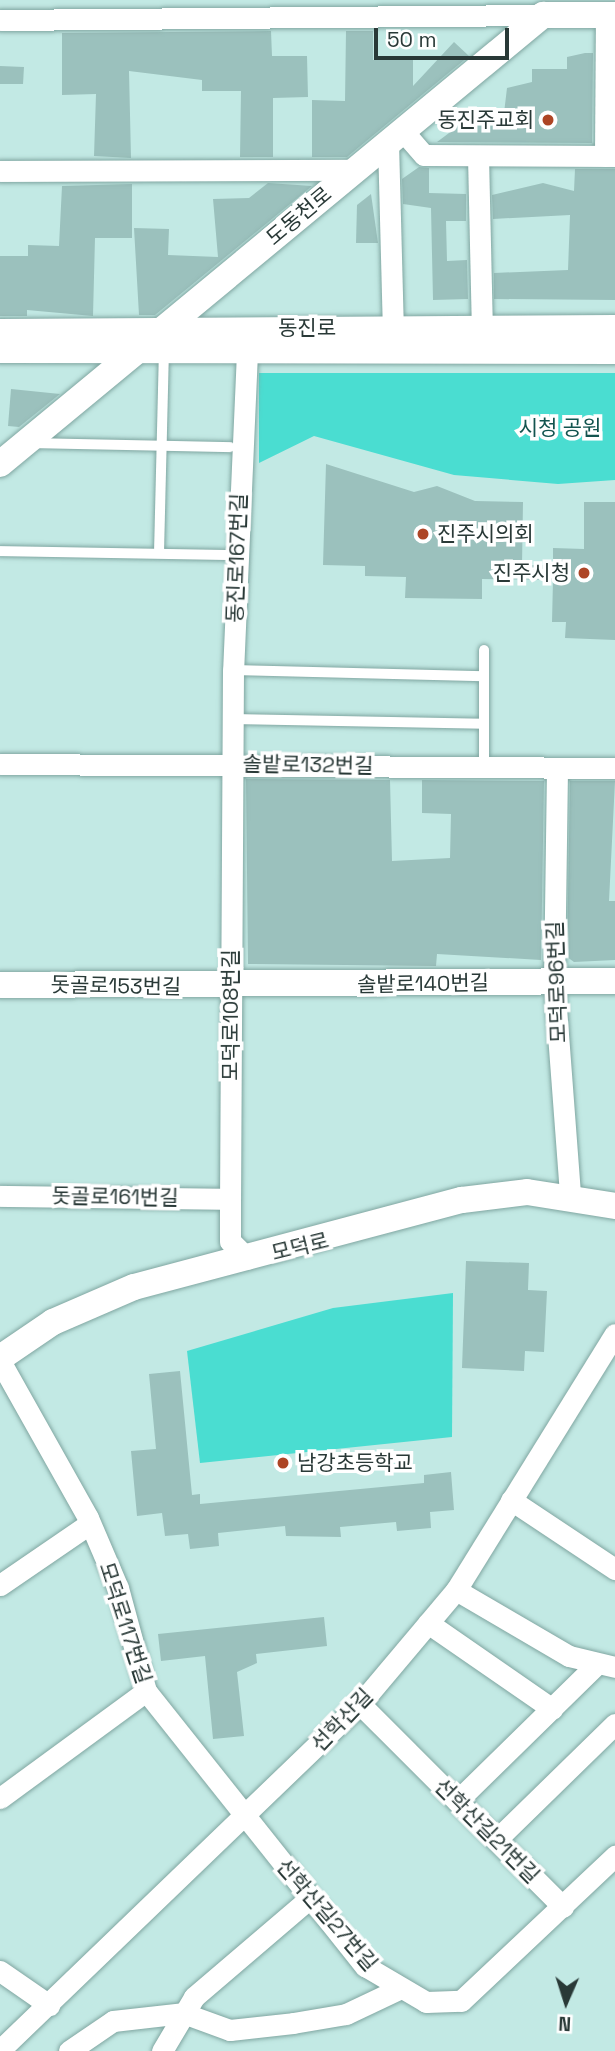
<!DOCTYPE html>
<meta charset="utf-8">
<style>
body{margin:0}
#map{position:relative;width:615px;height:2051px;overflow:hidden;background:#c2e9e4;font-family:"Space Grotesk","Noto Sans KR",sans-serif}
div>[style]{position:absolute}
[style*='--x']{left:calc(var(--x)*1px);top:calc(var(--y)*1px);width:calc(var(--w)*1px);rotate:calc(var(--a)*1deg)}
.green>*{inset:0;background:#4addd1}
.building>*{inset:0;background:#9bc1bd}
.roads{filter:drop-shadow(0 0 2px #80a6a1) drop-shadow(0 0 2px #80a6a1)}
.service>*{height:10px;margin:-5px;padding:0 5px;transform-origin:5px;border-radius:5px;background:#fff}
.minor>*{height:21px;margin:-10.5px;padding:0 10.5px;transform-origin:10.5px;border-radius:10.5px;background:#fff}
.tertiary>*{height:26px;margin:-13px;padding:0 13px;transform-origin:13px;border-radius:13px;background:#fff}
.dots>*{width:19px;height:19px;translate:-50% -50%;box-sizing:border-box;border:4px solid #fff;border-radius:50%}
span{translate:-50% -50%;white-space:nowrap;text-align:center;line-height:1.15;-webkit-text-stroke:7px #fff;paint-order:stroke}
.poi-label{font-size:21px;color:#293937}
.right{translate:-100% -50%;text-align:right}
.left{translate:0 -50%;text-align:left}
.street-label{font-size:21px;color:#293937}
.park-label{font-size:21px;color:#12544f}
.north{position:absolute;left:531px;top:1967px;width:70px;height:70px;-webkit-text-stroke:5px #fff;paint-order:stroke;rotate:183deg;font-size:19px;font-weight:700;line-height:28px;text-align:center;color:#293937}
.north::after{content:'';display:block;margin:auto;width:24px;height:32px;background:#293937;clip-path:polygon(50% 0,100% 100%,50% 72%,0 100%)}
.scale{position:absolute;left:374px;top:28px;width:135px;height:32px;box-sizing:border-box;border:4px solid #293937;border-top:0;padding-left:9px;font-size:21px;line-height:24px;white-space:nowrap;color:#293937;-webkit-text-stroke:5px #fff;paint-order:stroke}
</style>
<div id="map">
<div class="green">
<div style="clip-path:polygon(259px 373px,615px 373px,615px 480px,558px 484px,454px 475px,314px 436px,259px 463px)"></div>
<div style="clip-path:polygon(453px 1293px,452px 1437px,200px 1463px,187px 1351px,333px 1308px)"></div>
</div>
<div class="building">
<div style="clip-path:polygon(271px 31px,272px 56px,307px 56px,308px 97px,273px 98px,273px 157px,240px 157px,241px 91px,202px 91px,202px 80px,129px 71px,131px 158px,94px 156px,96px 94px,62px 95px,62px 33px)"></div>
<div style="clip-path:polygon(346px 31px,373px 31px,373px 60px,413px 60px,413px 86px,454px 42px,469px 56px,347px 157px,312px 157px,312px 100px,345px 101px)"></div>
<div style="clip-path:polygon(585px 53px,593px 53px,592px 143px,437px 142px,477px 112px,504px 113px,507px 88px,532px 82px,532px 69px,567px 69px,567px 57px)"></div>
<div style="clip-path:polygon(0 66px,24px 67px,23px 84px,0 84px)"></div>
<div style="clip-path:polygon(419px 167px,429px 168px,429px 193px,466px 194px,466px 221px,446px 221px,447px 261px,467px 260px,468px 299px,433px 300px,431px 208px,403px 204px,402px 179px)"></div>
<div style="clip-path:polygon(575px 169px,615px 169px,615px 300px,494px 299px,494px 273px,568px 270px,570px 215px,493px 219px,492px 195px,543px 183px,574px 191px)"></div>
<div style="clip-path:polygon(268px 183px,312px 186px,155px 315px,139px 315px,134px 228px,169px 229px,168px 255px,218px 257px,213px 199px,249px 198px)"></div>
<div style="clip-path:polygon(132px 184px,132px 238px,95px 238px,93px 316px,27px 310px,27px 316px,0 316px,0 256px,28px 256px,28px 245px,59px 246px,62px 186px)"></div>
<div style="clip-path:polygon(371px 194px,378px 243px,356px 243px,357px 205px)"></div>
<div style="clip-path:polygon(11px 389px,60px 394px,19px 427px,8px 426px)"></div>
<div style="clip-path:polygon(326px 464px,414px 492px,437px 486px,475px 501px,523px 502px,522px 565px,553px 565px,553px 548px,584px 549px,584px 502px,615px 502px,615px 640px,565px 638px,566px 622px,552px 622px,553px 580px,482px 579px,482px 599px,405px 598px,406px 577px,365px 576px,365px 566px,323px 565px)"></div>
<div style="clip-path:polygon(246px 779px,390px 780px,392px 861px,450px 858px,451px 814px,422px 813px,422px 780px,544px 781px,541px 960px,437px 954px,436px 966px,248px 964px)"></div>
<div style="clip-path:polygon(570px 781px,615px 781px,609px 901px,615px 901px,615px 960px,574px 962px,567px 957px)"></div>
<div style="clip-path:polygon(466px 1261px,529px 1263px,528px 1290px,547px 1291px,544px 1352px,525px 1351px,524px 1371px,462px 1368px)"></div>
<div style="clip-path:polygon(180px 1371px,192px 1495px,200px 1494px,200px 1504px,424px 1483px,424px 1475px,451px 1472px,454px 1510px,430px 1512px,431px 1528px,397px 1531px,396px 1522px,340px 1527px,341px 1537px,286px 1536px,285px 1526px,218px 1533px,219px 1546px,190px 1549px,188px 1534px,165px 1536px,162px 1513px,137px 1516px,131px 1451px,156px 1449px,149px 1374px)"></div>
<div style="clip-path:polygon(324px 1617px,327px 1646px,256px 1654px,257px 1663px,237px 1672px,244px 1736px,213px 1739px,205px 1656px,161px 1661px,158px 1634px)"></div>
</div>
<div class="roads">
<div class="service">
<div style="--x:34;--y:443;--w:196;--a:1.2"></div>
<div style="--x:0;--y:551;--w:236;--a:1"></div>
<div style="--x:159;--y:553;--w:201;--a:-88.6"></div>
<div style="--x:484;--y:650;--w:118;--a:90"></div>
<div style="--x:233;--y:670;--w:251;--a:1.4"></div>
<div style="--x:232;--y:719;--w:252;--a:1.1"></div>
</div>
<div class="minor">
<div style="--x:0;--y:20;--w:543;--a:-0.53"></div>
<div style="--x:402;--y:130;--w:33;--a:49"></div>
<div style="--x:424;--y:155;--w:191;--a:0.3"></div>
<div style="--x:388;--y:142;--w:185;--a:88.5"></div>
<div style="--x:478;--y:156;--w:173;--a:88.7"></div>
<div style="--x:605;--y:156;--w:141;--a:-89.6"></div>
<div style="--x:0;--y:171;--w:355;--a:-0.2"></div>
<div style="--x:247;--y:352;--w:318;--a:92.5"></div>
<div style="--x:233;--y:670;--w:529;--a:90.32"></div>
<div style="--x:230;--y:1199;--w:42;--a:90"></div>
<div style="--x:230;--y:1241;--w:25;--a:45"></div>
<div style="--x:0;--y:764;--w:615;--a:0.37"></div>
<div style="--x:557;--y:769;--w:212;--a:90.8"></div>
<div style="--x:554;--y:981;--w:215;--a:85.7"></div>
<div style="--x:0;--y:1196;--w:230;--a:0.7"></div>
<div style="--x:0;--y:1361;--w:180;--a:60.7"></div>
<div style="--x:88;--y:1518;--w:76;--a:66.8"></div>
<div style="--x:118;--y:1588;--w:107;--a:74.8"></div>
<div style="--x:146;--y:1691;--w:352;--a:51.5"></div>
<div style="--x:365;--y:1966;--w:71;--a:30.5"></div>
<div style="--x:426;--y:2002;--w:35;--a:-2"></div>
<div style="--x:461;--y:2001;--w:212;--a:-43.3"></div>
<div style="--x:511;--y:1500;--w:125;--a:33.6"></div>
<div style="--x:0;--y:1585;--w:108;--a:-34.4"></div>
<div style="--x:456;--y:1590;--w:131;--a:30.3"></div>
<div style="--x:569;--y:1656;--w:47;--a:13.4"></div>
<div style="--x:428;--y:1623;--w:151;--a:34.7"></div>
<div style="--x:360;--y:1704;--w:287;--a:45"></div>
<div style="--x:0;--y:1798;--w:181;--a:-36.2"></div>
<div style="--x:457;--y:1801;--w:194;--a:-44.4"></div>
<div style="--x:496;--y:1840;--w:166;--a:-44.3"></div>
<div style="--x:0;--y:1971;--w:60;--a:34.8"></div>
<div style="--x:0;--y:2050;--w:499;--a:-43.9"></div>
<div style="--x:360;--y:1704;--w:149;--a:-49.9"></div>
<div style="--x:456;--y:1590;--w:301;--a:-58.2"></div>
<div style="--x:69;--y:2051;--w:53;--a:-34.3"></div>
<div style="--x:113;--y:2021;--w:70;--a:-6.5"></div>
<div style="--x:183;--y:2013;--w:50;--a:19.9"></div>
<div style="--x:230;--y:2030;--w:63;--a:-6.3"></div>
<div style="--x:293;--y:2023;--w:54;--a:-9.6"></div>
<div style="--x:346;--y:2014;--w:59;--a:-25.3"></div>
<div style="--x:162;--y:2051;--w:63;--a:-59.3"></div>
<div style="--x:194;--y:1997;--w:153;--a:-40.5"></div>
</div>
<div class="tertiary">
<div style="--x:0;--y:332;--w:615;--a:-0.37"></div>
<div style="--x:0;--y:350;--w:615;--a:0.09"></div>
<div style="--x:0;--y:464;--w:705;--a:-39.59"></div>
<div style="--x:543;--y:15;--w:72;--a:0"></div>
<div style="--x:0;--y:985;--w:615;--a:-0.37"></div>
<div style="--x:0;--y:1358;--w:64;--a:-34.2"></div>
<div style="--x:53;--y:1322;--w:88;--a:-23.4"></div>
<div style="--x:134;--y:1287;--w:339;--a:-14.9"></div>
<div style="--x:462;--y:1200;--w:65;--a:-7"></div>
<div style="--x:527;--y:1192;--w:89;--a:9"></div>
</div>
</div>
<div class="dots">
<div style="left:548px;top:120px;background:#ad4525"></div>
<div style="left:423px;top:534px;background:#ad4525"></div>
<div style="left:584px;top:573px;background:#ad4525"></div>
<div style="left:283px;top:1463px;background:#ad4525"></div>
</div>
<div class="poi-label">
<span class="right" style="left:534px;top:120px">동진주교회</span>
<span class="left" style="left:437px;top:534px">진주시의회</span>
<span class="right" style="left:570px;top:573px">진주시청</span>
<span class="left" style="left:297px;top:1463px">남강초등학교</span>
</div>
<div class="street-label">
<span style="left:299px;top:216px;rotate:-40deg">도동천로</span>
<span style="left:307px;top:328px">동진로</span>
<span style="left:237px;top:558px;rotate:-88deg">동진로167번길</span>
<span style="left:308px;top:765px;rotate:1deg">솔밭로132번길</span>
<span style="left:557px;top:982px;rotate:-92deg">모덕로96번길</span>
<span style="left:423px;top:984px;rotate:-1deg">솔밭로140번길</span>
<span style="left:116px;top:986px;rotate:1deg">돗골로153번길</span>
<span style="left:231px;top:1015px;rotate:-90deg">모덕로108번길</span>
<span style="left:115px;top:1197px;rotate:1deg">돗골로161번길</span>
<span style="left:300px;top:1247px;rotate:-14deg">모덕로</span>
<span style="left:125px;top:1623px;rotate:72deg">모덕로117번길</span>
<span style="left:342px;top:1720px;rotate:-46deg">선학산길</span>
<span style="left:487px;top:1831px;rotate:45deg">선학산길21번길</span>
<span style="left:327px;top:1915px;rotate:49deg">선학산길27번길</span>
</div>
<div class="park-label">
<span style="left:560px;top:428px">시청 공원</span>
</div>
<div class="north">N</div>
<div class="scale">50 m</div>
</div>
